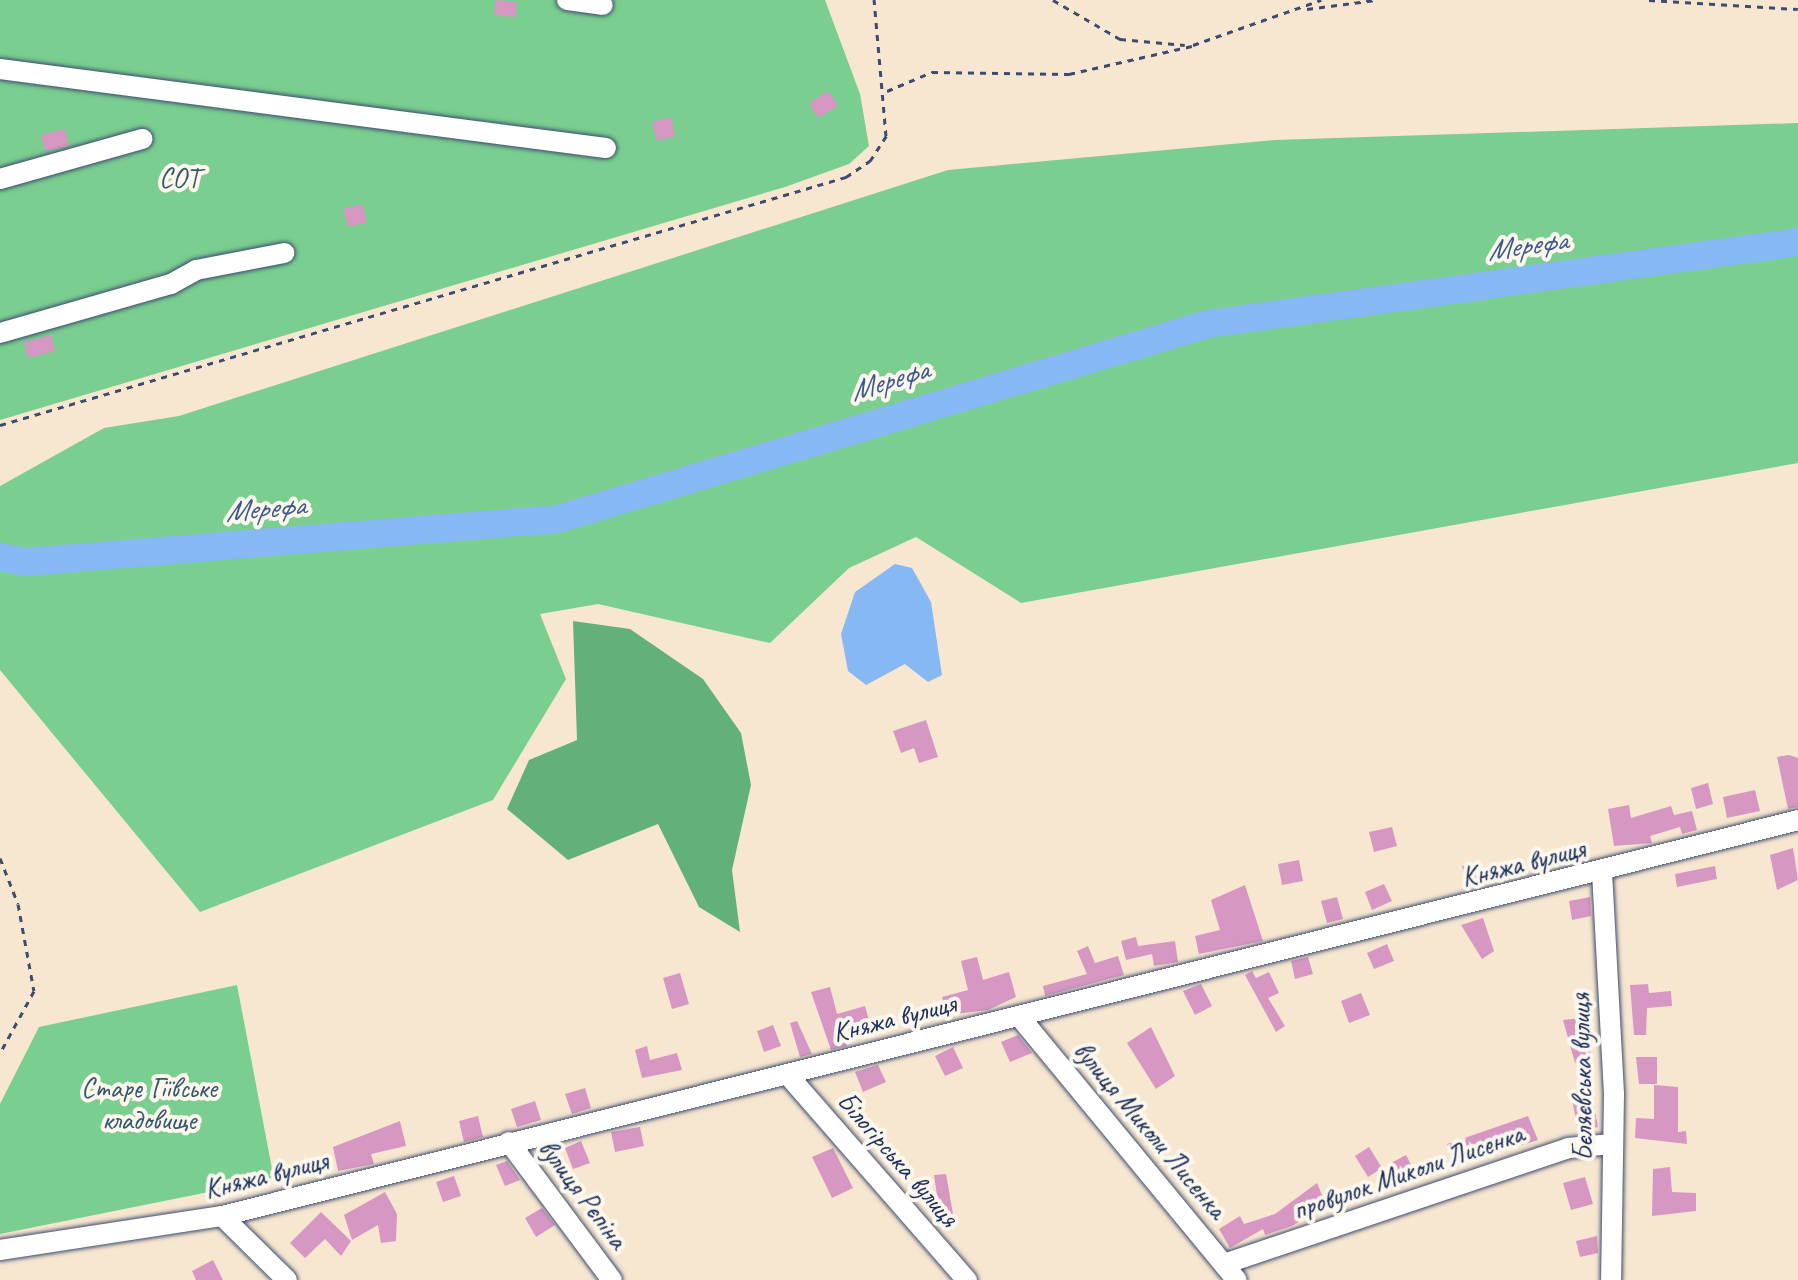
<!DOCTYPE html>
<meta charset="utf-8">
<style>
body{margin:0}
#map{position:relative;width:1798px;height:1280px;overflow:hidden;background:#f7e7d1;font-family:Caveat,sans-serif}
div>[style]{position:absolute}
[style*='--x']{left:calc(var(--x)*1px);top:calc(var(--y)*1px);width:calc(var(--w)*1px);rotate:calc(var(--a)*1deg)}
.green>*{inset:0;background:#7ace90}
.forest>*{inset:0;background:#63b17a}
.water>*{inset:0;background:#86b8f3}
.river>*{height:28px;margin:-14px;padding:0 14px;transform-origin:14px;border-radius:14px;background:#86b8f3}
.building>*{inset:0;background:#d797c3}
.path>*{height:3px;margin-top:-1.5px;transform-origin:0;background:repeating-linear-gradient(90deg,#3c4b6f 0 6px,transparent 0 12px)}
.roads{filter:drop-shadow(0 0 2px #3c4b6f) drop-shadow(0 0 2px #3c4b6f)}
.minor>*{height:20px;margin:-10px;padding:0 10px;transform-origin:10px;border-radius:10px;background:#fff}
span{translate:-50% -50%;white-space:nowrap;text-align:center;line-height:1.15;-webkit-text-stroke:8px #fbf7ec;paint-order:stroke}
.park-label{font-size:28px;color:#33576a}
.street-label{font-size:28px;color:#1b2f5e}
.water-label{font-size:30px;color:#3b588b;font-style:italic}
</style>
<div id="map">
<div class="green">
<div style="clip-path:polygon(0 0,825px 0,860px 94px,869px 146px,849px 164px,785px 187px,0 420px)"></div>
<div style="clip-path:polygon(1798px 123px,1798px 463px,1021px 603px,916px 537px,849px 568px,770px 643px,598px 604px,540px 614px,566px 679px,493px 800px,200px 912px,0 670px,0 486px,104px 428px,179px 416px,948px 170px,1275px 140px)"></div>
<div style="clip-path:polygon(237px 985px,274px 1179px,0 1234px,0 1104px,39px 1027px)"></div>
</div>
<div class="forest">
<div style="clip-path:polygon(573px 621px,630px 629px,703px 679px,741px 733px,751px 785px,732px 870px,740px 932px,699px 907px,658px 824px,568px 860px,507px 809px,529px 760px,577px 740px)"></div>
</div>
<div class="water">
<div style="clip-path:polygon(895px 564px,912px 568px,931px 602px,942px 675px,928px 682px,905px 664px,866px 685px,848px 671px,841px 634px,855px 592px)"></div>
</div>
<div class="river">
<div style="--x:0;--y:557;--w:26;--a:11"></div>
<div style="--x:26;--y:562;--w:534;--a:-4.62"></div>
<div style="--x:558;--y:519;--w:679;--a:-16.7"></div>
<div style="--x:1208;--y:324;--w:596;--a:-7.91"></div>
</div>
<div class="building">
<div style="clip-path:polygon(496px 0,517px 2px,516px 17px,494px 15px)"></div>
<div style="clip-path:polygon(829px 91px,838px 106px,818px 118px,809px 103px)"></div>
<div style="clip-path:polygon(671px 117px,675px 136px,657px 141px,652px 122px)"></div>
<div style="clip-path:polygon(65px 129px,69px 146px,45px 151px,41px 135px)"></div>
<div style="clip-path:polygon(362px 204px,367px 222px,348px 227px,343px 209px)"></div>
<div style="clip-path:polygon(51px 335px,55px 351px,28px 358px,24px 342px)"></div>
<div style="clip-path:polygon(926px 720px,938px 757px,919px 763px,914px 748px,901px 753px,893px 731px)"></div>
<div style="clip-path:polygon(1789px 755px,1798px 758px,1798px 807px,1788px 809px,1777px 757px)"></div>
<div style="clip-path:polygon(1708px 783px,1713px 804px,1696px 809px,1691px 788px)"></div>
<div style="clip-path:polygon(1755px 790px,1760px 811px,1727px 818px,1723px 797px)"></div>
<div style="clip-path:polygon(1629px 805px,1631px 818px,1671px 806px,1674px 815px,1692px 811px,1697px 830px,1682px 834px,1680px 827px,1650px 836px,1652px 843px,1614px 846px,1608px 809px)"></div>
<div style="clip-path:polygon(1392px 827px,1397px 846px,1374px 852px,1369px 832px)"></div>
<div style="clip-path:polygon(1793px 848px,1798px 880px,1777px 890px,1770px 855px)"></div>
<div style="clip-path:polygon(1299px 860px,1303px 881px,1282px 885px,1278px 864px)"></div>
<div style="clip-path:polygon(1481px 862px,1486px 881px,1467px 886px,1462px 866px)"></div>
<div style="clip-path:polygon(1715px 866px,1717px 879px,1677px 887px,1675px 874px)"></div>
<div style="clip-path:polygon(1384px 884px,1392px 901px,1372px 910px,1365px 892px)"></div>
<div style="clip-path:polygon(1245px 885px,1263px 941px,1199px 954px,1195px 936px,1220px 930px,1211px 900px)"></div>
<div style="clip-path:polygon(1337px 897px,1343px 919px,1327px 923px,1321px 901px)"></div>
<div style="clip-path:polygon(1590px 897px,1591px 916px,1572px 920px,1569px 901px)"></div>
<div style="clip-path:polygon(1483px 918px,1494px 951px,1482px 959px,1461px 925px)"></div>
<div style="clip-path:polygon(1136px 937px,1138px 946px,1175px 941px,1178px 962px,1154px 966px,1152px 954px,1126px 960px,1121px 941px)"></div>
<div style="clip-path:polygon(1387px 944px,1394px 961px,1374px 969px,1367px 953px)"></div>
<div style="clip-path:polygon(1088px 946px,1095px 963px,1118px 956px,1124px 975px,1045px 996px,1043px 986px,1087px 974px,1077px 951px)"></div>
<div style="clip-path:polygon(977px 957px,983px 980px,1009px 972px,1016px 997px,988px 1010px,947px 1015px,942px 997px,968px 990px,961px 961px)"></div>
<div style="clip-path:polygon(1308px 957px,1313px 974px,1295px 979px,1291px 961px)"></div>
<div style="clip-path:polygon(1252px 971px,1256px 978px,1269px 972px,1279px 993px,1268px 998px,1285px 1026px,1276px 1032px,1245px 975px)"></div>
<div style="clip-path:polygon(680px 973px,689px 1004px,672px 1009px,663px 978px)"></div>
<div style="clip-path:polygon(1201px 984px,1212px 1006px,1195px 1015px,1183px 991px)"></div>
<div style="clip-path:polygon(1648px 984px,1649px 993px,1671px 991px,1672px 1006px,1647px 1008px,1646px 1035px,1634px 1035px,1630px 985px)"></div>
<div style="clip-path:polygon(830px 987px,837px 1014px,865px 1006px,870px 1024px,842px 1031px,847px 1046px,831px 1050px,811px 992px)"></div>
<div style="clip-path:polygon(1361px 993px,1370px 1015px,1349px 1023px,1341px 1001px)"></div>
<div style="clip-path:polygon(1592px 1017px,1590px 1061px,1575px 1063px,1563px 1020px)"></div>
<div style="clip-path:polygon(797px 1021px,812px 1054px,800px 1057px,790px 1023px)"></div>
<div style="clip-path:polygon(773px 1025px,781px 1046px,764px 1052px,757px 1031px)"></div>
<div style="clip-path:polygon(1151px 1027px,1175px 1076px,1156px 1089px,1127px 1043px)"></div>
<div style="clip-path:polygon(1018px 1035px,1032px 1053px,1010px 1062px,1001px 1042px)"></div>
<div style="clip-path:polygon(647px 1046px,650px 1060px,677px 1053px,682px 1070px,642px 1078px,635px 1050px)"></div>
<div style="clip-path:polygon(953px 1047px,963px 1068px,945px 1076px,935px 1056px)"></div>
<div style="clip-path:polygon(1636px 1057px,1657px 1057px,1657px 1084px,1639px 1084px)"></div>
<div style="clip-path:polygon(878px 1065px,886px 1082px,863px 1092px,855px 1072px)"></div>
<div style="clip-path:polygon(1654px 1085px,1678px 1087px,1678px 1132px,1686px 1131px,1687px 1144px,1635px 1138px,1636px 1118px,1654px 1119px)"></div>
<div style="clip-path:polygon(585px 1088px,591px 1108px,572px 1114px,565px 1094px)"></div>
<div style="clip-path:polygon(1591px 1090px,1598px 1127px,1578px 1130px,1571px 1094px)"></div>
<div style="clip-path:polygon(535px 1101px,541px 1120px,517px 1127px,511px 1109px)"></div>
<div style="clip-path:polygon(478px 1116px,483px 1137px,464px 1142px,459px 1121px)"></div>
<div style="clip-path:polygon(1528px 1116px,1538px 1140px,1456px 1166px,1447px 1144px)"></div>
<div style="clip-path:polygon(400px 1121px,406px 1146px,371px 1154px,374px 1164px,338px 1171px,333px 1147px)"></div>
<div style="clip-path:polygon(640px 1127px,644px 1146px,615px 1152px,611px 1132px)"></div>
<div style="clip-path:polygon(581px 1141px,590px 1163px,573px 1169px,565px 1148px)"></div>
<div style="clip-path:polygon(1369px 1147px,1382px 1168px,1368px 1177px,1355px 1156px)"></div>
<div style="clip-path:polygon(833px 1148px,853px 1188px,832px 1198px,812px 1157px)"></div>
<div style="clip-path:polygon(1406px 1155px,1418px 1178px,1401px 1187px,1389px 1164px)"></div>
<div style="clip-path:polygon(507px 1161px,520px 1180px,505px 1186px,496px 1165px)"></div>
<div style="clip-path:polygon(1670px 1167px,1672px 1192px,1696px 1193px,1696px 1211px,1652px 1216px,1653px 1169px)"></div>
<div style="clip-path:polygon(946px 1174px,953px 1214px,940px 1216px,934px 1175px)"></div>
<div style="clip-path:polygon(454px 1176px,461px 1196px,443px 1202px,436px 1182px)"></div>
<div style="clip-path:polygon(1585px 1177px,1593px 1204px,1571px 1210px,1563px 1183px)"></div>
<div style="clip-path:polygon(1317px 1183px,1326px 1205px,1292px 1226px,1265px 1235px,1263px 1229px,1230px 1248px,1219px 1229px,1240px 1216px,1244px 1224px,1275px 1214px)"></div>
<div style="clip-path:polygon(385px 1192px,397px 1214px,396px 1241px,381px 1243px,378px 1225px,352px 1240px,344px 1215px)"></div>
<div style="clip-path:polygon(542px 1208px,555px 1225px,536px 1237px,525px 1218px)"></div>
<div style="clip-path:polygon(321px 1212px,351px 1241px,341px 1256px,325px 1239px,305px 1258px,290px 1243px)"></div>
<div style="clip-path:polygon(1597px 1236px,1598px 1253px,1580px 1257px,1576px 1241px)"></div>
<div style="clip-path:polygon(213px 1260px,223px 1280px,196px 1280px,192px 1271px)"></div>
</div>
<div class="path">
<div style="--x:1053;--y:0;--w:78;--a:30.2"></div>
<div style="--x:1120;--y:39;--w:65;--a:5.3"></div>
<div style="--x:1649;--y:0;--w:149;--a:3.5"></div>
<div style="--x:1307;--y:9;--w:69;--a:-7.5"></div>
<div style="--x:1193;--y:45;--w:136;--a:-19.4"></div>
<div style="--x:887;--y:91;--w:49;--a:-22.9"></div>
<div style="--x:932;--y:72;--w:137;--a:0.8"></div>
<div style="--x:1069;--y:74;--w:126;--a:-12.8"></div>
<div style="--x:0;--y:425;--w:882;--a:-16.34"></div>
<div style="--x:846;--y:177;--w:29;--a:-34"></div>
<div style="--x:870;--y:161;--w:30;--a:-57"></div>
<div style="--x:886;--y:136;--w:137;--a:-95"></div>
<div style="--x:0;--y:858;--w:49;--a:68.6"></div>
<div style="--x:18;--y:904;--w:88;--a:79.6"></div>
<div style="--x:34;--y:991;--w:71;--a:118.7"></div>
</div>
<div class="roads">
<div class="minor">
<div style="--x:567;--y:0;--w:36;--a:8"></div>
<div style="--x:0;--y:69;--w:611;--a:7.43"></div>
<div style="--x:0;--y:179;--w:148;--a:-15.7"></div>
<div style="--x:0;--y:333;--w:178;--a:-16"></div>
<div style="--x:171;--y:284;--w:29;--a:-29"></div>
<div style="--x:196;--y:270;--w:90;--a:-10.9"></div>
<div style="--x:1602;--y:872;--w:222;--a:86.9"></div>
<div style="--x:1614;--y:1094;--w:186;--a:90.9"></div>
<div style="--x:1019;--y:1016;--w:342;--a:50.5"></div>
<div style="--x:787;--y:1074;--w:274;--a:48.9"></div>
<div style="--x:509;--y:1142;--w:172;--a:53.3"></div>
<div style="--x:222;--y:1216;--w:91;--a:44.6"></div>
<div style="--x:0;--y:1250;--w:225;--a:-8.7"></div>
<div style="--x:222;--y:1216;--w:1625;--a:-14.1"></div>
<div style="--x:1224;--y:1264;--w:363;--a:-18.6"></div>
<div style="--x:1568;--y:1148;--w:44;--a:-5.2"></div>
</div>
</div>
<div class="park-label">
<span style="left:179px;top:178px">СОТ</span>
<span style="left:149px;top:1104px">Старе Гіївське<br>кладовище</span>
</div>
<div class="street-label">
<span style="left:1523px;top:863px;rotate:-14deg">Княжа вулиця</span>
<span style="left:894px;top:1018px;rotate:-14deg">Княжа вулиця</span>
<span style="left:1582px;top:1077px;rotate:-91deg">Бєляєвська вулиця</span>
<span style="left:1150px;top:1130px;rotate:50deg">вулиця Миколи Лисенка</span>
<span style="left:898px;top:1159px;rotate:49deg">Білогірська вулиця</span>
<span style="left:1408px;top:1172px;rotate:-19deg">провулок Миколи Лисенка</span>
<span style="left:266px;top:1175px;rotate:-14deg">Княжа вулиця</span>
<span style="left:583px;top:1194px;rotate:53deg">вулиця Рєпіна</span>
</div>
<div class="water-label">
<span style="left:1527px;top:245px;rotate:-8deg">Мерефа</span>
<span style="left:889px;top:380px;rotate:-17deg">Мерефа</span>
<span style="left:265px;top:508px;rotate:-5deg">Мерефа</span>
</div>
</div>
